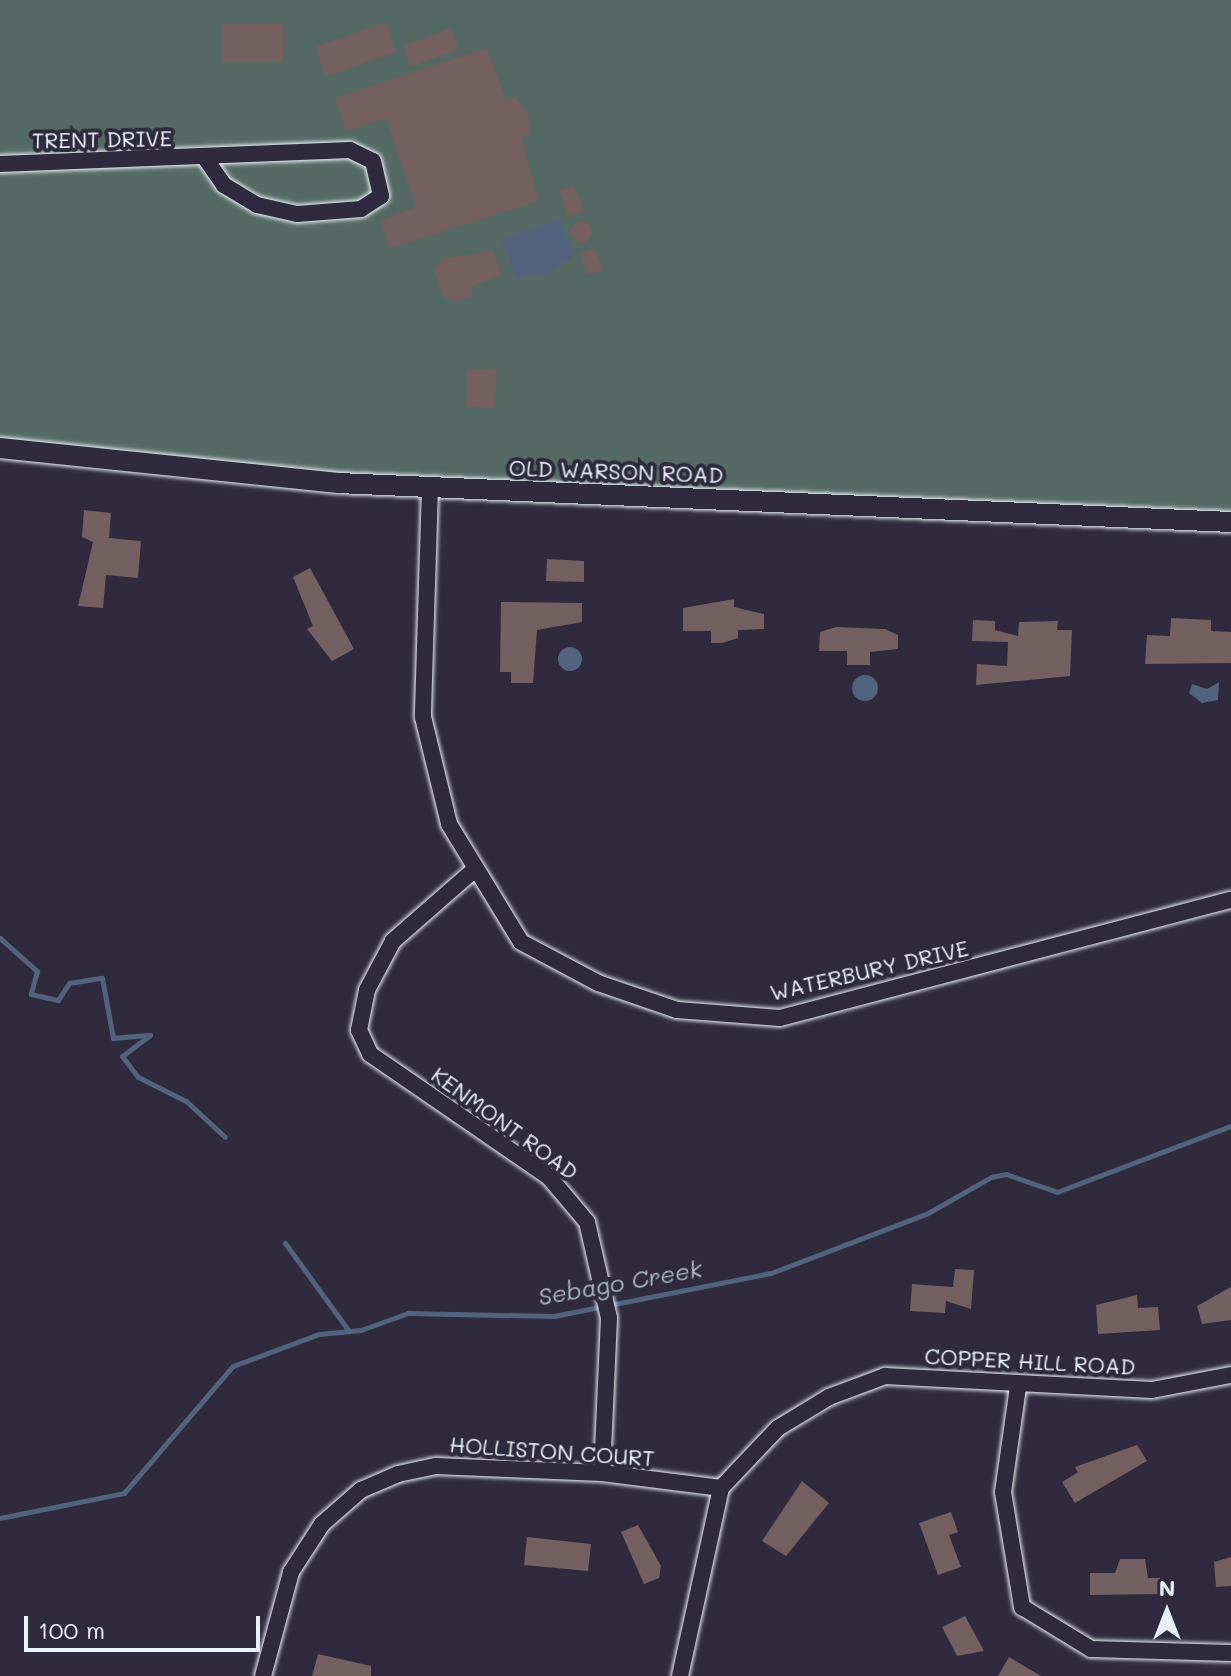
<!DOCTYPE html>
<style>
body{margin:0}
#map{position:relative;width:1231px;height:1676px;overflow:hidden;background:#2f2a3d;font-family:Mali,sans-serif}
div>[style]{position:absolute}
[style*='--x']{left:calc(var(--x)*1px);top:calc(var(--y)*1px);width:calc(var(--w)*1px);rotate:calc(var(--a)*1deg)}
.green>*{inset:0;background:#556a65}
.water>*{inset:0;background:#52637d}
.round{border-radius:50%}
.stream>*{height:5px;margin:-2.5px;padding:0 2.5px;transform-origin:2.5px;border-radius:2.5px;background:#52637d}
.building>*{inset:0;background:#745f61}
.roads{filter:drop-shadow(0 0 2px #e8f1f8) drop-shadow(0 0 2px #e8f1f8)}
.minor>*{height:16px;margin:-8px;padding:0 8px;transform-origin:8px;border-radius:8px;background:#2f2a3d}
.tertiary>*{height:20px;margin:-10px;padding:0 10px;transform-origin:10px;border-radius:10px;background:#2f2a3d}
span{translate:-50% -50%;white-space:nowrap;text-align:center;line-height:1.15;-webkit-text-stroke:8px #2f2a3d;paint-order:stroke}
.street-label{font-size:22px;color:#e8f1f8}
.water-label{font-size:24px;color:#acb8c7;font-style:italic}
.north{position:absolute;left:1127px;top:1572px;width:80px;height:80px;-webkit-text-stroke:6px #2f2a3d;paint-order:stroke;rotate:0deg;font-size:22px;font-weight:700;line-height:32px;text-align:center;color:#e8f1f8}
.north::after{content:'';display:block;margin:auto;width:28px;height:36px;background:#e8f1f8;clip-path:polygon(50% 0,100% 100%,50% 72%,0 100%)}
.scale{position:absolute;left:24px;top:1616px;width:236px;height:36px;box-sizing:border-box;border:4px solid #e8f1f8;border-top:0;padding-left:10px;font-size:24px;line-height:28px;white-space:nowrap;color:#e8f1f8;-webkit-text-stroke:6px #2f2a3d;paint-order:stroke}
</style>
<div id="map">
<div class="green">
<div style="clip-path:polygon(0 0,1231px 0,1231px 513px,343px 475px,0 439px)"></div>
</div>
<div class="water">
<div style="clip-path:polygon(560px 219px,574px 256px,546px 274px,516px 277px,502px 240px)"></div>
<div class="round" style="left:558px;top:647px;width:24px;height:24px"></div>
<div class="round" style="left:852px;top:675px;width:26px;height:26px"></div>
<div style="clip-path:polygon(1219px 682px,1218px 700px,1202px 703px,1189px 693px,1192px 684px,1207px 689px)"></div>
</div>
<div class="stream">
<div style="--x:0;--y:938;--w:50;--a:41.7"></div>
<div style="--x:37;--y:971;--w:24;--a:105"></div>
<div style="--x:31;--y:994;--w:28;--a:13"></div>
<div style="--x:58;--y:1000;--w:20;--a:-57"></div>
<div style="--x:69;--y:983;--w:33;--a:-9"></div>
<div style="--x:102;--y:978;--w:61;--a:79.6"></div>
<div style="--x:113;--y:1038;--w:37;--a:-5"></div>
<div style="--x:150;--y:1035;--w:35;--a:143"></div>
<div style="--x:122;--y:1056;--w:26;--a:53"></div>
<div style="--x:138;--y:1077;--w:54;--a:26.6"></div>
<div style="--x:186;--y:1101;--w:53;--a:42.7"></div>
<div style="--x:285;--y:1243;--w:109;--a:54"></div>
<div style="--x:0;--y:1518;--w:126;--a:-11.4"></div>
<div style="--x:124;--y:1493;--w:167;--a:-49.4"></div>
<div style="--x:233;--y:1366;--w:92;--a:-20.4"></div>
<div style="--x:319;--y:1334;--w:42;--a:-5.4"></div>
<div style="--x:361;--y:1330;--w:50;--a:-19.9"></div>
<div style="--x:408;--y:1313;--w:146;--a:1.2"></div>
<div style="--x:554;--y:1316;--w:221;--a:-11.2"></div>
<div style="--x:771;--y:1273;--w:168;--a:-20.9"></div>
<div style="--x:928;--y:1213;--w:73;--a:-29.7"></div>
<div style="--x:991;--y:1177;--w:15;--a:-11"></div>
<div style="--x:1006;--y:1174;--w:54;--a:19.4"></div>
<div style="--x:1057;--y:1192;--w:186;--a:-20.8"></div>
</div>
<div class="building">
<div style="clip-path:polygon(386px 22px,396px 52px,326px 77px,315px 47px)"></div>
<div style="clip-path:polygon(222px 23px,283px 24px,283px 62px,221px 62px)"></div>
<div style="clip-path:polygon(451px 28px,459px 49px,410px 67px,403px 46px)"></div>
<div style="clip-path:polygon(487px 48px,506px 101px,516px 97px,529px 117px,530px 134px,521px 138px,539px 201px,389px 249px,380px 221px,416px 207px,386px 118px,346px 131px,334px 98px)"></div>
<div style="clip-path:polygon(574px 185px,584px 211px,568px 217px,559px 191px)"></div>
<div class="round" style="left:570px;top:221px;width:22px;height:22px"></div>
<div style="clip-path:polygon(595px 248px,603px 270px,587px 275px,579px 254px)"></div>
<div style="clip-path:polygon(493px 251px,502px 275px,472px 286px,472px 297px,458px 302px,443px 297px,434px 271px,440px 259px)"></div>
<div style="clip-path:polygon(467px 369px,497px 370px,495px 408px,466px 407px)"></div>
<div style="clip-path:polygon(84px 510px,111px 513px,109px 538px,141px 541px,138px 578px,106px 575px,103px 608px,78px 606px,93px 542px,82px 537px)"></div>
<div style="clip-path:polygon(547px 559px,584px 561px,584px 582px,546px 581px)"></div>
<div style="clip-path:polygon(310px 568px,354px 649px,332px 661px,307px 629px,313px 626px,293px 577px)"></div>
<div style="clip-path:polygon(734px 599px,734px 607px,764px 614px,764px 629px,738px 630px,738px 638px,722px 643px,711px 643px,711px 631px,683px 631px,683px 608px)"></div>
<div style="clip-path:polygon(501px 602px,582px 603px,582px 622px,537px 630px,533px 683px,511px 683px,511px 672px,500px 672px)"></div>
<div style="clip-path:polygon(1171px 618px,1211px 620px,1211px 631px,1231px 632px,1231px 663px,1145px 664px,1147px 635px,1170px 636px)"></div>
<div style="clip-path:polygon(973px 620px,995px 621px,995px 630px,1018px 636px,1019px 622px,1058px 621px,1057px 630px,1072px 630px,1070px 676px,976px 685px,977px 664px,1007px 666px,1008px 642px,972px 641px)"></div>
<div style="clip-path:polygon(836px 627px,885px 629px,898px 635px,898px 649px,870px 652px,870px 665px,847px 665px,847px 651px,819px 651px,820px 632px)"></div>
<div style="clip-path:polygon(955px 1269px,974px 1270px,971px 1309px,946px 1301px,945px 1313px,910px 1311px,912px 1284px,953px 1287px)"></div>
<div style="clip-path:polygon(1231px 1287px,1231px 1320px,1202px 1324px,1197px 1306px)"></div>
<div style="clip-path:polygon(1137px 1295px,1138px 1308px,1158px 1307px,1160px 1330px,1098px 1334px,1096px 1305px)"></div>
<div style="clip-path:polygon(1137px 1445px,1147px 1461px,1075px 1503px,1062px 1482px,1078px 1472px,1075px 1467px)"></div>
<div style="clip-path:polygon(802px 1481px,829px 1503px,786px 1556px,762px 1541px)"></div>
<div style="clip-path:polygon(951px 1512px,958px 1532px,949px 1535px,961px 1567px,938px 1575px,919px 1523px)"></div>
<div style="clip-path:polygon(638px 1525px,661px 1566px,659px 1578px,644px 1584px,621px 1532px)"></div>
<div style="clip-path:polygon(527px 1537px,591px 1544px,588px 1571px,524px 1565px)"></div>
<div style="clip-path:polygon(1231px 1557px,1231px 1586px,1216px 1587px,1214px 1562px)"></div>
<div style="clip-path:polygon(1120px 1559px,1145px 1559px,1148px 1578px,1161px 1578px,1162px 1594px,1090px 1595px,1090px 1573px,1115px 1573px)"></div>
<div style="clip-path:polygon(965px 1616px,984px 1651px,957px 1656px,942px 1627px)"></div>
<div style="clip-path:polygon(318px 1654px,371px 1666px,371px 1676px,312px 1676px)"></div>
<div style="clip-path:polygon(1009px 1657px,1041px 1676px,998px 1676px)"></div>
</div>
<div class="roads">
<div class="minor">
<div style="--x:0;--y:164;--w:350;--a:-2.3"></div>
<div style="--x:350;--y:150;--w:25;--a:26"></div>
<div style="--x:373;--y:161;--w:36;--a:77"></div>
<div style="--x:381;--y:196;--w:24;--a:147"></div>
<div style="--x:361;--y:209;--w:64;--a:175.5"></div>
<div style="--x:297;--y:214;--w:41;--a:-167.3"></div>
<div style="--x:257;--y:205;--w:39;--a:-149"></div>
<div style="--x:224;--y:185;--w:32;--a:-125"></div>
<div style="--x:430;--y:488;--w:229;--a:91.8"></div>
<div style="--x:423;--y:717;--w:110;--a:76.3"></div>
<div style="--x:449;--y:824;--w:138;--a:58.6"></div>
<div style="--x:521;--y:942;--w:87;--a:28"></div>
<div style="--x:598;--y:983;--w:83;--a:18.9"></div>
<div style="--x:677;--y:1010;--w:103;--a:4.4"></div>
<div style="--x:780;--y:1018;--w:466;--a:-14.7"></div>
<div style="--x:474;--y:870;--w:108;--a:138.8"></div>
<div style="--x:393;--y:941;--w:55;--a:118"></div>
<div style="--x:367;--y:990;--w:41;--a:101.3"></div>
<div style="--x:359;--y:1030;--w:26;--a:65"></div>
<div style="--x:370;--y:1054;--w:217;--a:34.5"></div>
<div style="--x:549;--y:1177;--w:59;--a:49.8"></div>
<div style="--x:587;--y:1222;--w:98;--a:77.1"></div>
<div style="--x:609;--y:1318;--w:155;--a:92.6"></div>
<div style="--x:1018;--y:1387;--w:106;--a:98.1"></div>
<div style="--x:1003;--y:1492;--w:117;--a:80.6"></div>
<div style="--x:1022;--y:1607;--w:81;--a:31.3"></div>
<div style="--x:1091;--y:1649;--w:140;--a:1.6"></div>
<div style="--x:263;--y:1676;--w:108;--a:-74.9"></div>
<div style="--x:291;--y:1572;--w:57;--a:-57.1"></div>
<div style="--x:322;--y:1524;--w:52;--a:-41.1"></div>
<div style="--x:361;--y:1490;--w:40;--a:-23.4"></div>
<div style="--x:398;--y:1474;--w:39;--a:-12"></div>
<div style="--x:436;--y:1466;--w:166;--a:2.4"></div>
<div style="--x:602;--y:1473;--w:120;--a:7.2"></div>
<div style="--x:680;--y:1676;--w:192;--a:-77.7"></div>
<div style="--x:721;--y:1488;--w:83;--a:-46.5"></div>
<div style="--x:778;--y:1428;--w:60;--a:-31.3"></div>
<div style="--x:829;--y:1397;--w:60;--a:-20.6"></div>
<div style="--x:885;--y:1376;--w:267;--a:3"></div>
<div style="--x:1152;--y:1390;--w:80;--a:-10.8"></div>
</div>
<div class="tertiary">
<div style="--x:0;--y:448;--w:340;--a:5.9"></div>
<div style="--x:338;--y:483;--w:894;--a:2.5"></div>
</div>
</div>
<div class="street-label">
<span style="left:102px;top:139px;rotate:-1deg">TRENT DRIVE</span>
<span style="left:616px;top:471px;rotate:2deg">OLD WARSON ROAD</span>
<span style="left:869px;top:970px;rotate:-13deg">WATERBURY DRIVE</span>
<span style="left:505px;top:1123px;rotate:36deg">KENMONT ROAD</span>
<span style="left:1030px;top:1361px;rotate:3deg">COPPER HILL ROAD</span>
<span style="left:552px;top:1451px;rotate:4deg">HOLLISTON COURT</span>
</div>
<div class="water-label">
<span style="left:620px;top:1282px;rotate:-10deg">Sebago Creek</span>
</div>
<div class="north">N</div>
<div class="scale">100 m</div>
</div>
